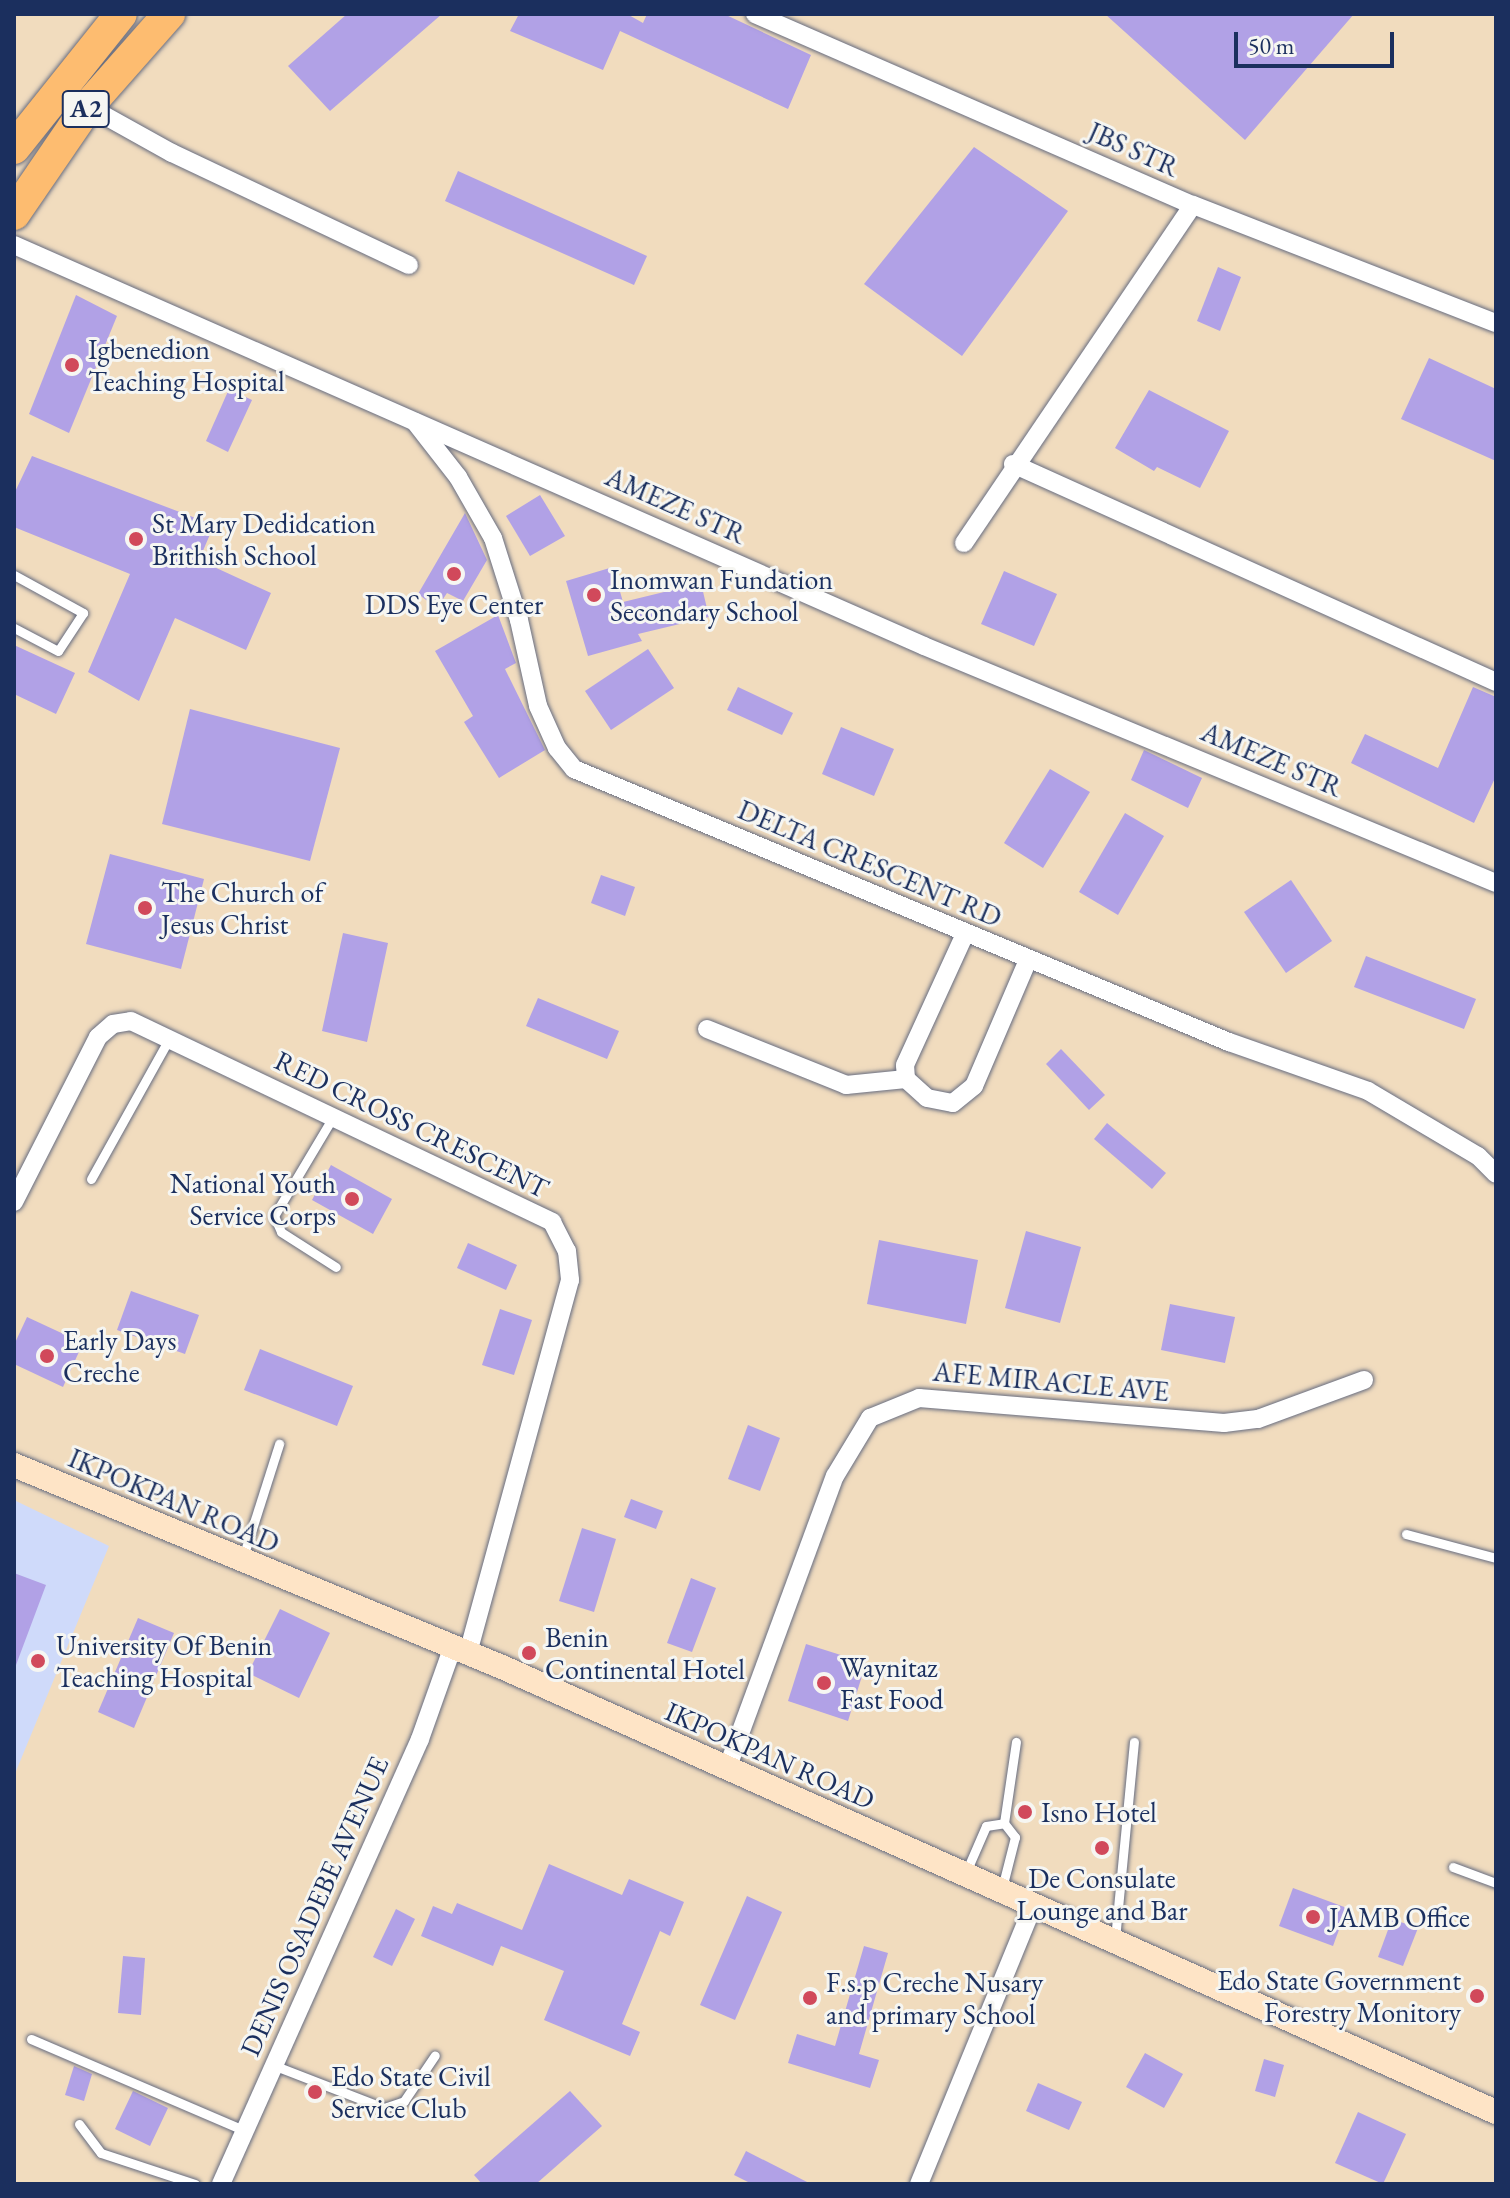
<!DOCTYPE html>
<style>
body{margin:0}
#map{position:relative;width:1510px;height:2198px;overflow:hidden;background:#f1dcbe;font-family:"EB Garamond",serif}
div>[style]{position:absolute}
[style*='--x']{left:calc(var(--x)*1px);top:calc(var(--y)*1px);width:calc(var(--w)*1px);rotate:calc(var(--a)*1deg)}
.built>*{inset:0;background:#cfdafa}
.building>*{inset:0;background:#b1a1e6}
.roads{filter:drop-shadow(0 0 2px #666c80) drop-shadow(0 0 2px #666c80)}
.lane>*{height:9px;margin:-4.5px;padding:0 4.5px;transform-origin:4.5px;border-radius:4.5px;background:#fff}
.street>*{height:18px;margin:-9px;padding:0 9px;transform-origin:9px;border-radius:9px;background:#fff}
.secondary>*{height:24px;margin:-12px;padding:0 12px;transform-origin:12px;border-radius:12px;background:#fee4c6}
.highway>*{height:32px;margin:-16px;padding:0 16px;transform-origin:16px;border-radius:16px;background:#fdbc70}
.dots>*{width:22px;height:22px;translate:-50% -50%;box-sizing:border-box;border:4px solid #f6f6f2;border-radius:50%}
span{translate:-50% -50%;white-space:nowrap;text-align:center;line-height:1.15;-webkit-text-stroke:6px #f6f6f2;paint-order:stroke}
.shield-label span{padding:2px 6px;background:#f6f6f2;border:2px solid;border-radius:6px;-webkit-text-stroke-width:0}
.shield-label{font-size:26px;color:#1b2f5e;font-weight:700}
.street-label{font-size:28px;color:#1b2f5e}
.poi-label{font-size:28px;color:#1b2f5e}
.left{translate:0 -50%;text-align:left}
.right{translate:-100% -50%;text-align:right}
.frame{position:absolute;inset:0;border:16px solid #1b2f5e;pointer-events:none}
.scale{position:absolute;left:1234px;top:32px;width:160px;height:36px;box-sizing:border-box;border:4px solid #1b2f5e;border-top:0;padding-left:10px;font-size:24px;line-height:28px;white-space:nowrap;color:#1b2f5e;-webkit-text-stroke:6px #f6f6f2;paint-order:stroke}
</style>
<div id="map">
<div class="built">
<div style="clip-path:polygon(14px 1500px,109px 1546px,14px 1776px)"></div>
</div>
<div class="building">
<div style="clip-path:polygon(347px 14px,442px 14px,330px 111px,288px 66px)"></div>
<div style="clip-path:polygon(519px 14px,627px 14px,643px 23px,647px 14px,724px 14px,811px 55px,788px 109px,620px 31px,603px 70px,510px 31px)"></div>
<div style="clip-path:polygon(1105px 14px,1354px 14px,1245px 140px)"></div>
<div style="clip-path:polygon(974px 147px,1068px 211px,962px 356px,864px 284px)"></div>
<div style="clip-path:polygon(458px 171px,647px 256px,634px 285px,445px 201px)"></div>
<div style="clip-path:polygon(1218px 267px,1241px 277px,1220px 331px,1197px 321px)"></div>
<div style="clip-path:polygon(76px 295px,117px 316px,69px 433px,29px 414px)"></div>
<div style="clip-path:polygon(1429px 358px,1496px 389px,1496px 461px,1401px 419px)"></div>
<div style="clip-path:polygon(229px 389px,252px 400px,228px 452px,206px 441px)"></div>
<div style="clip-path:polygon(1149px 390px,1229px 431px,1200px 488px,1157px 467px,1154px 471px,1115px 448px)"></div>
<div style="clip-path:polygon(32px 456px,214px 525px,199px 560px,271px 593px,246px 650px,175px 618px,139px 701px,88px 672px,130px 574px,14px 527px,14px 494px)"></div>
<div style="clip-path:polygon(540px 495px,565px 536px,530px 556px,506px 516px)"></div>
<div style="clip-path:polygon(465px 513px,487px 560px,463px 601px,447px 593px,437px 608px,418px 594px)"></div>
<div style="clip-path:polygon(613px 567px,623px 602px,701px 583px,709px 617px,638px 634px,642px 641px,588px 656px,566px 581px)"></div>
<div style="clip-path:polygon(1004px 571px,1057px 594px,1034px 646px,981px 624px)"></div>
<div style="clip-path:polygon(498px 615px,516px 663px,505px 669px,545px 750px,499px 778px,464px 722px,473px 716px,435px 651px)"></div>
<div style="clip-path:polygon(14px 645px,75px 673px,56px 714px,14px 694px)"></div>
<div style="clip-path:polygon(648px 649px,674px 688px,611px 730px,585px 691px)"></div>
<div style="clip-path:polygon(738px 687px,793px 713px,782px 735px,727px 710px)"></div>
<div style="clip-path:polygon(1473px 687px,1496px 697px,1496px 776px,1474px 823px,1351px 763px,1365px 734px,1438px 768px)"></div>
<div style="clip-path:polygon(190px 709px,340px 748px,310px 861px,162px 824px)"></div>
<div style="clip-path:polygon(841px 727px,894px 749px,874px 796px,822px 774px)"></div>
<div style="clip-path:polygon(1144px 750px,1202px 778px,1188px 808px,1131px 780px)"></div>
<div style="clip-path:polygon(1050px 769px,1090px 792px,1043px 868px,1004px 843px)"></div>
<div style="clip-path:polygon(1125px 813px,1164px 836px,1118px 915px,1079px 892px)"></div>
<div style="clip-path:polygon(110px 854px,204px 879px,181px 969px,86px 944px)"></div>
<div style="clip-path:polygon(601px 875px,635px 887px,625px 916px,591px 903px)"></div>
<div style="clip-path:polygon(1291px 880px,1332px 941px,1286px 973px,1244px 912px)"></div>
<div style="clip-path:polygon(343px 933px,388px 943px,367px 1042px,322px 1031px)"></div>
<div style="clip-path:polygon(1366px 956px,1476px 999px,1464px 1029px,1354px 987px)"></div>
<div style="clip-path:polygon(538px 998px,619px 1031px,607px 1059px,526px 1026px)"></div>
<div style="clip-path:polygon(1061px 1049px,1105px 1095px,1089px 1110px,1046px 1064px)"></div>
<div style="clip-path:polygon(1107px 1123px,1166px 1173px,1152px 1189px,1094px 1139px)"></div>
<div style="clip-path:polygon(331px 1165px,392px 1199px,373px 1234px,312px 1200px)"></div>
<div style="clip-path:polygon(1026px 1231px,1081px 1247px,1060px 1323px,1005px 1308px)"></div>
<div style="clip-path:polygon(879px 1240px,978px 1260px,966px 1324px,867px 1304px)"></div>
<div style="clip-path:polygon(468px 1243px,517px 1265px,506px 1290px,457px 1268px)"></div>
<div style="clip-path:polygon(131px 1291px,199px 1315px,185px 1354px,117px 1330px)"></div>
<div style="clip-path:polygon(1170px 1304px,1235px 1317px,1225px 1363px,1161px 1350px)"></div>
<div style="clip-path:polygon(500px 1309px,532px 1320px,514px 1375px,482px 1365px)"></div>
<div style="clip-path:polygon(27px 1317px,83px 1343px,63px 1387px,14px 1364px,14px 1345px)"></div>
<div style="clip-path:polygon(260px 1349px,353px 1386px,337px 1426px,244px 1390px)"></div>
<div style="clip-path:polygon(748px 1425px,780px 1438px,760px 1491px,728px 1479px)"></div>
<div style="clip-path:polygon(631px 1499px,663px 1511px,656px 1529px,624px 1517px)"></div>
<div style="clip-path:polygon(582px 1528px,616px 1539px,594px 1612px,559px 1601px)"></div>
<div style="clip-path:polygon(14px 1573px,46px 1585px,16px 1665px,14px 1665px)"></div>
<div style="clip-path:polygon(691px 1578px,716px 1588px,692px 1652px,667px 1643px)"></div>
<div style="clip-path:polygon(280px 1609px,330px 1633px,299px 1698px,248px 1673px)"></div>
<div style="clip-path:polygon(138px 1618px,174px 1633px,134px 1728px,98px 1712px)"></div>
<div style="clip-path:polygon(806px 1644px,866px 1663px,848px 1721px,788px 1701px)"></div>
<div style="clip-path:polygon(549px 1864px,622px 1895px,629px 1879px,684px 1902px,670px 1936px,660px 1931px,622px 2024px,640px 2032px,630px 2056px,544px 2020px,564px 1971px,501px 1946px,493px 1966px,421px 1936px,433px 1906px,452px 1914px,457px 1903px,522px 1930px)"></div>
<div style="clip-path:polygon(1293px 1888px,1347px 1908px,1333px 1946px,1279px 1926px)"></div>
<div style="clip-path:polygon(747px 1896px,782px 1912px,735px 2020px,700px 2005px)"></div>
<div style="clip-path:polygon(396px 1909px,415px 1919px,392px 1966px,373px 1957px)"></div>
<div style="clip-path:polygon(1392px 1919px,1418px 1928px,1403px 1966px,1378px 1957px)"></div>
<div style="clip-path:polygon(864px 1946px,888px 1953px,859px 2054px,879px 2060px,870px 2088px,788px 2063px,797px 2034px,835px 2046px)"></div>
<div style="clip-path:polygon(123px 1956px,145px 1958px,141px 2015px,118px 2013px)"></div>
<div style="clip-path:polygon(1145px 2053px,1183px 2074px,1164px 2108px,1126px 2087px)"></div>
<div style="clip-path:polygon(1264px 2059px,1284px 2065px,1275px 2097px,1255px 2091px)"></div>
<div style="clip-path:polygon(74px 2066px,92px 2074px,84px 2101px,65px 2095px)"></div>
<div style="clip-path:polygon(1038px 2083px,1082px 2102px,1069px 2130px,1026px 2111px)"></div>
<div style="clip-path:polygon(133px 2091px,168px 2108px,150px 2146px,115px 2129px)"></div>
<div style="clip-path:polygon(570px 2091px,602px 2126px,536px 2184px,482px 2184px,474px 2175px)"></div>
<div style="clip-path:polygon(1358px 2112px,1406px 2134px,1383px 2184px,1335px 2163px)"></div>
<div style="clip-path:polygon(746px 2151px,811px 2184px,752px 2184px,734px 2175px)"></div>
</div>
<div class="roads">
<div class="lane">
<div style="--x:14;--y:575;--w:79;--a:28.8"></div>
<div style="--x:83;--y:613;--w:45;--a:123.3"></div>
<div style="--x:58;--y:651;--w:50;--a:-152.4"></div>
<div style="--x:333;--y:1117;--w:115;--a:120.8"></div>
<div style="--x:274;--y:1216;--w:17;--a:66"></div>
<div style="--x:281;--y:1232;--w:65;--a:32.5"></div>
<div style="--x:91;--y:1179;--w:160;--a:-60.9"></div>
<div style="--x:1406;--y:1534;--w:93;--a:14.9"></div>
<div style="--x:243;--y:1557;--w:119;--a:-72.3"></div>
<div style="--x:1004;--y:1823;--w:82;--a:-81.6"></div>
<div style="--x:1453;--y:1867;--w:46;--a:20.4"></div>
<div style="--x:966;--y:1872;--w:50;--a:-66.5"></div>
<div style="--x:986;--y:1826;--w:18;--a:-9"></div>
<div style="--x:1004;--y:1823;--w:18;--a:52"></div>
<div style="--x:1015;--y:1837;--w:53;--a:104.3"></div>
<div style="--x:1115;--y:1939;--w:198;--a:-84.5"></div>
<div style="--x:31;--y:2039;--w:231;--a:23.2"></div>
<div style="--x:273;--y:2065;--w:119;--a:21.2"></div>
<div style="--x:384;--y:2108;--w:21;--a:-19"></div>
<div style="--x:404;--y:2101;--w:55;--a:-56"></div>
<div style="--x:79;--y:2124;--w:36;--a:53"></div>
<div style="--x:101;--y:2153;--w:99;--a:18.3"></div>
</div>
<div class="street">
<div style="--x:755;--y:14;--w:478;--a:23.6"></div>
<div style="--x:1193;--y:205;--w:325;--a:21.3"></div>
<div style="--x:82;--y:103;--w:103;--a:29.1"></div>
<div style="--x:172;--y:153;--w:262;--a:25.3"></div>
<div style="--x:14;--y:245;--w:994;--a:23.78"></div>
<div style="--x:924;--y:646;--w:619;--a:22.51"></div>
<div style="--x:415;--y:422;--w:70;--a:52"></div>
<div style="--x:458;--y:477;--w:70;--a:60.2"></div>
<div style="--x:493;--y:538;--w:86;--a:72.4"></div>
<div style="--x:519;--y:620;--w:88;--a:77.5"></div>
<div style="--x:538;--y:706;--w:46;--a:65.7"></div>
<div style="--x:557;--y:748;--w:27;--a:51"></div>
<div style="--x:574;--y:769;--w:710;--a:22.63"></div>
<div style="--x:1229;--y:1042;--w:147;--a:19.4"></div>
<div style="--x:1368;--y:1091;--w:128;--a:30.6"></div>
<div style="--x:1478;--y:1156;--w:25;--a:45"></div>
<div style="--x:1013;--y:464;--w:530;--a:24.29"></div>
<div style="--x:964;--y:543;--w:408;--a:-55.9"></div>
<div style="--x:707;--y:1029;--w:150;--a:21.9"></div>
<div style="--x:846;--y:1085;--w:60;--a:-5.7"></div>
<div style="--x:906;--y:1079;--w:28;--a:42"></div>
<div style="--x:927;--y:1098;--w:26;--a:11"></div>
<div style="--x:953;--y:1103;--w:27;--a:-39"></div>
<div style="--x:974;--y:1086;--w:137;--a:-66.8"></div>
<div style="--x:906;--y:1079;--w:14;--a:-94"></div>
<div style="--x:905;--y:1065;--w:144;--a:-65.4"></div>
<div style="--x:14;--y:1202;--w:185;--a:-63"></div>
<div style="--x:98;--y:1037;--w:20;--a:-41"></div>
<div style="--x:113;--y:1024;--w:18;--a:-9"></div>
<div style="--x:131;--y:1021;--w:467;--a:25.5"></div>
<div style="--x:552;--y:1222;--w:33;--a:63"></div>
<div style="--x:567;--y:1251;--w:29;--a:84"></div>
<div style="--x:570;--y:1280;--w:387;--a:105.3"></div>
<div style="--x:727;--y:1769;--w:312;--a:-69.8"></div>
<div style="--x:835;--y:1476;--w:68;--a:-58.9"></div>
<div style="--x:870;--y:1418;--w:53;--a:-22.2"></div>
<div style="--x:919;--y:1398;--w:306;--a:4.7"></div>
<div style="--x:1224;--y:1423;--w:34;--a:-7"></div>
<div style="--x:1258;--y:1419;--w:113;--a:-20.2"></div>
<div style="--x:221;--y:2184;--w:487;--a:-65.9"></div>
<div style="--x:420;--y:1739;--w:96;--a:-70.4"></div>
<div style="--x:919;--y:2184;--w:300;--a:-67.7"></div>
</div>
<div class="secondary">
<div style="--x:14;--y:1465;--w:528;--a:22.49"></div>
<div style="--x:502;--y:1667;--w:1089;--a:24.12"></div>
</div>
<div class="highway">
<div style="--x:14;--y:148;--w:171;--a:-51.4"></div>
<div style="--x:14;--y:214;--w:131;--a:-55.6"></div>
<div style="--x:88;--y:106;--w:123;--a:-48.6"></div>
</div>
</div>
<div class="dots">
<div style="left:72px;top:365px;background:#d1495b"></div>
<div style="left:136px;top:539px;background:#d1495b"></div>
<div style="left:454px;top:574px;background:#d1495b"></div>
<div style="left:594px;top:595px;background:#d1495b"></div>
<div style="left:145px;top:908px;background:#d1495b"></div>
<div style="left:352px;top:1199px;background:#d1495b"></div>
<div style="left:47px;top:1356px;background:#d1495b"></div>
<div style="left:529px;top:1653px;background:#d1495b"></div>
<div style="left:38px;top:1661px;background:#d1495b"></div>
<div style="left:824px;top:1683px;background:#d1495b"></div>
<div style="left:1025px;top:1812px;background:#d1495b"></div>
<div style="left:1102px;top:1848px;background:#d1495b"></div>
<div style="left:1313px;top:1917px;background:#d1495b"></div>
<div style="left:1477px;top:1996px;background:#d1495b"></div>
<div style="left:810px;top:1998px;background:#d1495b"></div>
<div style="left:315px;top:2092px;background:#d1495b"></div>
</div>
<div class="shield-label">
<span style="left:86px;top:109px">A2</span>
</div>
<div class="street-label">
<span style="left:1134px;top:149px;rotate:24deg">JBS STR</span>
<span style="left:676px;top:505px;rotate:24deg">AMEZE STR</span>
<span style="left:1272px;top:759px;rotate:23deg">AMEZE STR</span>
<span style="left:870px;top:863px;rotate:23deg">DELTA CRESCENT RD</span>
<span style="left:412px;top:1124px;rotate:26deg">RED CROSS CRESCENT</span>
<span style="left:1051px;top:1381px;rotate:5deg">AFE MIRACLE AVE</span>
<span style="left:174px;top:1500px;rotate:23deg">IKPOKPAN ROAD</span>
<span style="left:770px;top:1755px;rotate:24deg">IKPOKPAN ROAD</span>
<span style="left:314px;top:1906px;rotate:-66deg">DENIS OSADEBE AVENUE</span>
</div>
<div class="poi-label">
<span class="left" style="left:88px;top:365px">Igbenedion<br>Teaching Hospital</span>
<span class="left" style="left:152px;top:539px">St Mary Dedidcation<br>Brithish School</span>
<span class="left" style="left:610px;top:595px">Inomwan Fundation<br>Secondary School</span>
<span style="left:454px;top:604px">DDS Eye Center</span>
<span class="left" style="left:161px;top:908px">The Church of<br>Jesus Christ</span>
<span class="right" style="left:336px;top:1199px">National Youth<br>Service Corps</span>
<span class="left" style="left:63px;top:1356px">Early Days<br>Creche</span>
<span class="left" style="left:545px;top:1653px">Benin<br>Continental Hotel</span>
<span class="left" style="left:56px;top:1661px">University Of Benin<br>Teaching Hospital</span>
<span class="left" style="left:840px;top:1683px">Waynitaz<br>Fast Food</span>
<span class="left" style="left:1041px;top:1812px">Isno Hotel</span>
<span style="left:1102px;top:1894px">De Consulate<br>Lounge and Bar</span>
<span class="left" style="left:1329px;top:1917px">JAMB Office</span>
<span class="right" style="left:1461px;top:1996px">Edo State Government<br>Forestry Monitory</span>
<span class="left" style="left:826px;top:1998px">F.s.p Creche Nusary<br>and primary School</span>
<span class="left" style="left:331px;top:2092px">Edo State Civil<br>Service Club</span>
</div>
<div class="frame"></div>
<div class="scale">50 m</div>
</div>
